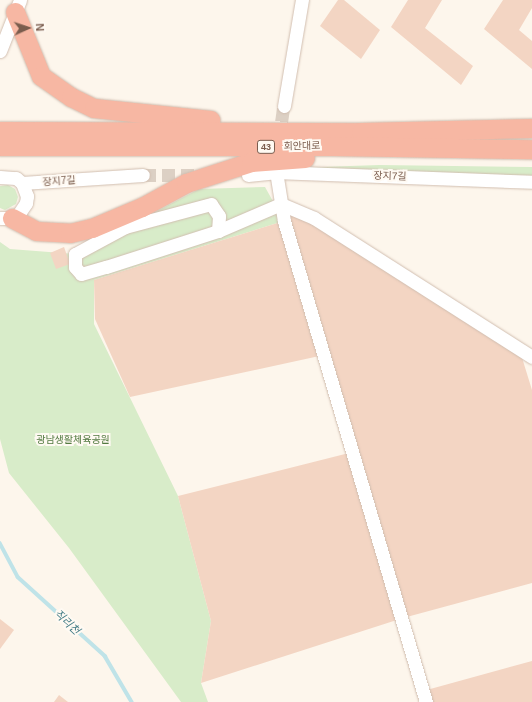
<!DOCTYPE html>
<meta charset="utf-8">
<style>
body{margin:0}
#map{position:relative;width:532px;height:702px;overflow:hidden;background:#fdf6ec;font-family:Arial,"Noto Sans KR",sans-serif}
div>[style]{position:absolute}
[style*='--x']{left:calc(var(--x)*1px);top:calc(var(--y)*1px);width:calc(var(--w)*1px);rotate:calc(var(--a)*1deg)}
.green>*{inset:0;background:#d8ecc9}
.stream>*{height:3.5px;margin:-1.75px;padding:0 1.75px;transform-origin:1.75px;border-radius:1.75px;background:#bfe3e8}
.building>*{inset:0;background:#f3d5c3}
.minor-tunnel>*{height:13px;margin-top:-6.5px;transform-origin:0;background:repeating-linear-gradient(90deg,#dcd0c4 0 13px,transparent 0 19px)}
.roads{filter:drop-shadow(0 0 1px #d1beb0) drop-shadow(0 0 1px #d1beb0)}
.minor>*{height:13px;margin:-6.5px;padding:0 6.5px;transform-origin:6.5px;border-radius:6.5px;background:#fff}
.highway>*{height:19px;margin:-9.5px;padding:0 9.5px;transform-origin:9.5px;border-radius:9.5px;background:#f7b7a3}
span{translate:-50% -50%;white-space:nowrap;text-align:center;line-height:1.15;-webkit-text-stroke:4px #fffaf3;paint-order:stroke}
.shield-label span{padding:1px 3px;background:#fffaf3;border:1px solid;border-radius:3px;-webkit-text-stroke-width:0}
.shield-label{font-size:9px;color:#7a5c4d;font-weight:700}
.street-label{font-size:10px;color:#7a5c4d}
.park-label{font-size:10px;color:#537a41}
.water-label{font-size:11px;color:#437c86;font-style:italic}
.north{position:absolute;left:8px;top:8px;width:40px;height:40px;-webkit-text-stroke:3px #fffaf3;paint-order:stroke;rotate:87deg;font-size:11px;font-weight:700;line-height:16px;text-align:center;color:#7a5c4d}
.north::after{content:'';display:block;margin:auto;width:14px;height:18px;background:#7a5c4d;clip-path:polygon(50% 0,100% 100%,50% 72%,0 100%)}
</style>
<div id="map">
<div class="green">
<div style="clip-path:polygon(379px 165px,532px 167px,532px 177px,291px 168px)"></div>
<div style="clip-path:polygon(8px 185px,15px 189px,18px 197px,16px 204px,5px 210px,0 208px,0 186px)"></div>
<div style="clip-path:polygon(265px 187px,284px 221px,94px 280px,94px 324px,178px 496px,211px 621px,201px 683px,208px 702px,181px 702px,69px 548px,9px 473px,0 439px,0 242px,10px 249px,75px 254px,199px 189px)"></div>
</div>
<div class="stream">
<div style="--x:0;--y:543;--w:38;--a:62"></div>
<div style="--x:18;--y:577;--w:118;--a:42.2"></div>
<div style="--x:105;--y:656;--w:53;--a:59.6"></div>
</div>
<div class="building">
<div style="clip-path:polygon(338px 0,344px 0,380px 30px,361px 59px,320px 26px)"></div>
<div style="clip-path:polygon(408px 0,442px 0,425px 28px,473px 66px,461px 85px,391px 27px)"></div>
<div style="clip-path:polygon(503px 0,532px 0,532px 8px,519px 30px,532px 41px,532px 69px,484px 29px)"></div>
<div style="clip-path:polygon(281px 204px,519px 348px,532px 390px,532px 583px,403px 618px,201px 683px,211px 621px,178px 496px,353px 452px)"></div>
<div style="clip-path:polygon(284px 221px,324px 355px,130px 397px,95px 319px,94px 280px)"></div>
<div style="clip-path:polygon(64px 247px,70px 264px,56px 269px,50px 253px)"></div>
<div style="clip-path:polygon(0 619px,14px 630px,0 649px)"></div>
<div style="clip-path:polygon(532px 661px,532px 702px,426px 702px,423px 691px)"></div>
<div style="clip-path:polygon(59px 695px,68px 702px,54px 702px)"></div>
</div>
<div class="minor-tunnel">
<div style="--x:279;--y:140;--w:34;--a:-82"></div>
<div style="--x:143;--y:175;--w:54;--a:0"></div>
</div>
<div class="roads">
<div class="minor">
<div style="--x:0;--y:51;--w:55;--a:-68.6"></div>
<div style="--x:284;--y:106;--w:108;--a:-80.4"></div>
<div style="--x:275;--y:165;--w:57;--a:80.9"></div>
<div style="--x:284;--y:221;--w:502;--a:73.55"></div>
<div style="--x:248;--y:175;--w:27;--a:-6"></div>
<div style="--x:275;--y:172;--w:257;--a:2.2"></div>
<div style="--x:0;--y:177;--w:16;--a:4"></div>
<div style="--x:16;--y:178;--w:8;--a:40"></div>
<div style="--x:22;--y:183;--w:14;--a:69"></div>
<div style="--x:27;--y:196;--w:7;--a:98"></div>
<div style="--x:26;--y:203;--w:14;--a:124"></div>
<div style="--x:18;--y:215;--w:7;--a:153"></div>
<div style="--x:12;--y:218;--w:12;--a:180"></div>
<div style="--x:22;--y:183;--w:121;--a:-3.8"></div>
<div style="--x:218;--y:231;--w:15;--a:-86"></div>
<div style="--x:219;--y:216;--w:14;--a:-124"></div>
<div style="--x:211;--y:204;--w:89;--a:165"></div>
<div style="--x:125;--y:227;--w:57;--a:151.6"></div>
<div style="--x:75;--y:254;--w:13;--a:90"></div>
<div style="--x:75;--y:267;--w:9;--a:49"></div>
<div style="--x:81;--y:274;--w:26;--a:-16"></div>
<div style="--x:106;--y:267;--w:118;--a:-17.8"></div>
<div style="--x:218;--y:231;--w:69;--a:-23.2"></div>
<div style="--x:281;--y:204;--w:36;--a:23"></div>
<div style="--x:314;--y:218;--w:259;--a:32.5"></div>
</div>
<div class="highway">
<div style="--x:15;--y:12;--w:69;--a:67.9"></div>
<div style="--x:41;--y:76;--w:37;--a:35"></div>
<div style="--x:71;--y:97;--w:25;--a:26"></div>
<div style="--x:94;--y:108;--w:117;--a:5.9"></div>
<div style="--x:0;--y:131;--w:361;--a:0.2"></div>
<div style="--x:361;--y:132;--w:171;--a:-1.3"></div>
<div style="--x:0;--y:146;--w:332;--a:0"></div>
<div style="--x:332;--y:146;--w:200;--a:0.9"></div>
<div style="--x:12;--y:218;--w:27;--a:28"></div>
<div style="--x:36;--y:231;--w:34;--a:3"></div>
<div style="--x:70;--y:233;--w:23;--a:-13"></div>
<div style="--x:92;--y:228;--w:54;--a:-22.8"></div>
<div style="--x:142;--y:207;--w:50;--a:-28.6"></div>
<div style="--x:186;--y:183;--w:68;--a:-17.9"></div>
<div style="--x:251;--y:162;--w:54;--a:-4.2"></div>
</div>
</div>
<div class="shield-label">
<span style="left:266px;top:147px">43</span>
</div>
<div class="street-label">
<span style="left:302px;top:146px;rotate:-1deg">회안대로</span>
<span style="left:390px;top:176px;rotate:2deg">장지7길</span>
<span style="left:59px;top:181px;rotate:-4deg">장지7길</span>
</div>
<div class="park-label">
<span style="left:73px;top:440px">광남생활체육공원</span>
</div>
<div class="water-label">
<span style="left:67px;top:622px;rotate:43deg">직리천</span>
</div>
<div class="north">N</div>
</div>
